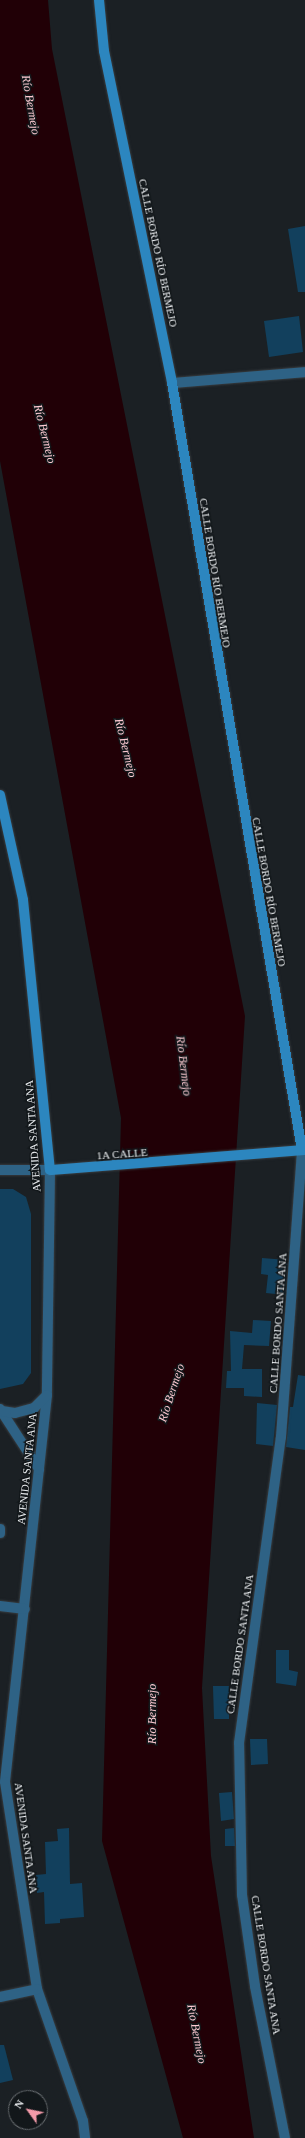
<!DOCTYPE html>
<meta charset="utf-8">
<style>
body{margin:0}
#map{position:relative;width:305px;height:2138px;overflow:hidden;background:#1b2024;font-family:Georgia,serif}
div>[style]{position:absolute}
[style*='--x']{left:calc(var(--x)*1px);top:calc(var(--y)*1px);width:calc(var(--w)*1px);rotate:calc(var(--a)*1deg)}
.water>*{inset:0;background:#210006}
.building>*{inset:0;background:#12405d}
.roads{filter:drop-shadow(0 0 1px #383d41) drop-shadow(0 0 1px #383d41)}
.service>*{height:9px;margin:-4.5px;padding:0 4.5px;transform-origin:4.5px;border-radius:4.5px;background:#2e6285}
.minor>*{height:10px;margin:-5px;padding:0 5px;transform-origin:5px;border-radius:5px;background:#2e6285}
.secondary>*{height:10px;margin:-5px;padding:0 5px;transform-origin:5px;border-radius:5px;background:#2c86bf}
span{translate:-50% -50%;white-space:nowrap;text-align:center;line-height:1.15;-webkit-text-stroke:3px #12171a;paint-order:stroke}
.street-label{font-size:11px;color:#eaedf0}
.water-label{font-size:12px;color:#fcc9d1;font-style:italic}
.north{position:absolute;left:8px;top:2090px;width:40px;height:40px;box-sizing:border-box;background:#12171a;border:1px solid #686d70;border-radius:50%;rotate:303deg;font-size:11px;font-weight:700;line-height:16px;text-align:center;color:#eaedf0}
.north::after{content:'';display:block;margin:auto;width:14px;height:18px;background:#f39aa9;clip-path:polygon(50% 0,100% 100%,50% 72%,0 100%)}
</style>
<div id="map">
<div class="water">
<div style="clip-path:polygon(0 0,48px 0,52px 49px,245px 1016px,202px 1688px,211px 1856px,254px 2138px,183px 2138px,102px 1841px,121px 1118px,0 461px)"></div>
</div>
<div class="building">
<div style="clip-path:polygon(305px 226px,305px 292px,298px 292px,288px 229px)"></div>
<div style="clip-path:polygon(299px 316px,303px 352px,269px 357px,264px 321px)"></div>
<div style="clip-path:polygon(0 1189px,13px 1189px,26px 1197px,31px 1214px,31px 1373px,23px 1384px,0 1389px)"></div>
<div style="clip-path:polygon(262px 1258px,287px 1260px,285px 1295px,266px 1293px,268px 1275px,261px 1274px)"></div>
<div style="clip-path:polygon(253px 1320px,271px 1321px,269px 1346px,244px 1345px,242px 1369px,262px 1369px,262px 1397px,244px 1396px,244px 1388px,226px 1388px,227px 1371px,231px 1371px,230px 1331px,252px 1333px)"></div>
<div style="clip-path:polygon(298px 1375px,305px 1376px,305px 1450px,286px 1447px,290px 1407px,293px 1407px)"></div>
<div style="clip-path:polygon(257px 1403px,277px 1405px,273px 1446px,256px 1444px)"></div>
<div style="clip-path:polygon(276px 1650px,289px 1650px,289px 1670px,298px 1672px,296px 1686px,276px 1683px)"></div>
<div style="clip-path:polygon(213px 1686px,229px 1686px,229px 1719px,214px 1719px)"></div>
<div style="clip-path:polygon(250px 1739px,267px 1739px,268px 1764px,251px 1765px)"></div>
<div style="clip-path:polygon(232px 1792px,234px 1819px,221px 1821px,219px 1793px)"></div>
<div style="clip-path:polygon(69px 1828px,70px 1884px,82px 1883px,84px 1917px,60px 1919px,60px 1923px,45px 1924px,44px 1892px,37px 1893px,36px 1875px,46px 1874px,45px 1842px,58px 1841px,57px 1829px)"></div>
<div style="clip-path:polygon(234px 1828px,235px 1846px,225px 1846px,225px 1829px)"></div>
<div style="clip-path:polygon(0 2045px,4px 2045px,13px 2080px,0 2083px)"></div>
</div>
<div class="roads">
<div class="service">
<div style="--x:0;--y:1528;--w:5;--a:90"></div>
</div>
<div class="minor">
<div style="--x:172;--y:383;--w:133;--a:-4.7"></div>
<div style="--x:0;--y:1170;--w:50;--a:0"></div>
<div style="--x:50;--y:1170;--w:225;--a:90.8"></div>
<div style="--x:47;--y:1395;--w:389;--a:96.2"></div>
<div style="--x:5;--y:1782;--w:209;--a:81.2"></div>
<div style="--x:37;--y:1989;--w:140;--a:70.8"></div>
<div style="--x:83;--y:2121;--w:17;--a:83"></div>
<div style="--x:0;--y:1409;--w:72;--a:57"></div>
<div style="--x:2;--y:1411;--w:13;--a:9"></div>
<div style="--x:15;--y:1413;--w:20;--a:-15"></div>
<div style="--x:34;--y:1408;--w:18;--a:-45"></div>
<div style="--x:0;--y:1606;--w:25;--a:7"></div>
<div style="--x:0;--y:1997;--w:38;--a:-12"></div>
<div style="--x:285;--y:2138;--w:155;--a:-101.2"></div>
<div style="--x:255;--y:1986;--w:92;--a:-98.1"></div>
<div style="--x:242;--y:1895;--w:152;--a:-91.1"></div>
<div style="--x:239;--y:1743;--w:309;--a:-82.2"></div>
<div style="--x:281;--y:1437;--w:288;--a:-85.8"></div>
</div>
<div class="secondary">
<div style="--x:99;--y:0;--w:51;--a:84.4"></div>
<div style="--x:104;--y:51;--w:339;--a:78.4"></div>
<div style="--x:172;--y:383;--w:778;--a:80.38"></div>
<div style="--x:0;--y:795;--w:107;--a:77.6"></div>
<div style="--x:23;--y:900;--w:271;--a:84.3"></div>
<div style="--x:50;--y:1170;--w:256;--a:-4.5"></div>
</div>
</div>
<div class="street-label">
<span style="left:158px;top:253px;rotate:78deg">CALLE BORDO RÍO BERMEJO</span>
<span style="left:215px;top:573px;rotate:81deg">CALLE BORDO RÍO BERMEJO</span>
<span style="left:269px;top:892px;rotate:80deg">CALLE BORDO RÍO BERMEJO</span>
<span style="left:33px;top:1136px;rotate:-94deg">AVENIDA SANTA ANA</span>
<span style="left:122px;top:1154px;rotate:-4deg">1A CALLE</span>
<span style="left:278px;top:1323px;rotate:-86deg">CALLE BORDO SANTA ANA</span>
<span style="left:27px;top:1469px;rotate:-84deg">AVENIDA SANTA ANA</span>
<span style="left:240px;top:1644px;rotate:-82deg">CALLE BORDO SANTA ANA</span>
<span style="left:26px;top:1838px;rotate:82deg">AVENIDA SANTA ANA</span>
<span style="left:266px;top:1965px;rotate:81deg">CALLE BORDO SANTA ANA</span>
</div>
<div class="water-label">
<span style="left:30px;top:105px;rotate:80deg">Río Bermejo</span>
<span style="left:44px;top:434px;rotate:76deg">Río Bermejo</span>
<span style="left:125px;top:748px;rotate:76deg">Río Bermejo</span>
<span style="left:183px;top:1066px;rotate:83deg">Río Bermejo</span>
<span style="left:172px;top:1393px;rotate:-72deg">Río Bermejo</span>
<span style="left:153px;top:1714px;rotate:-90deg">Río Bermejo</span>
<span style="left:196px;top:2034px;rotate:79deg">Río Bermejo</span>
</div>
<div class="north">N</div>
</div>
